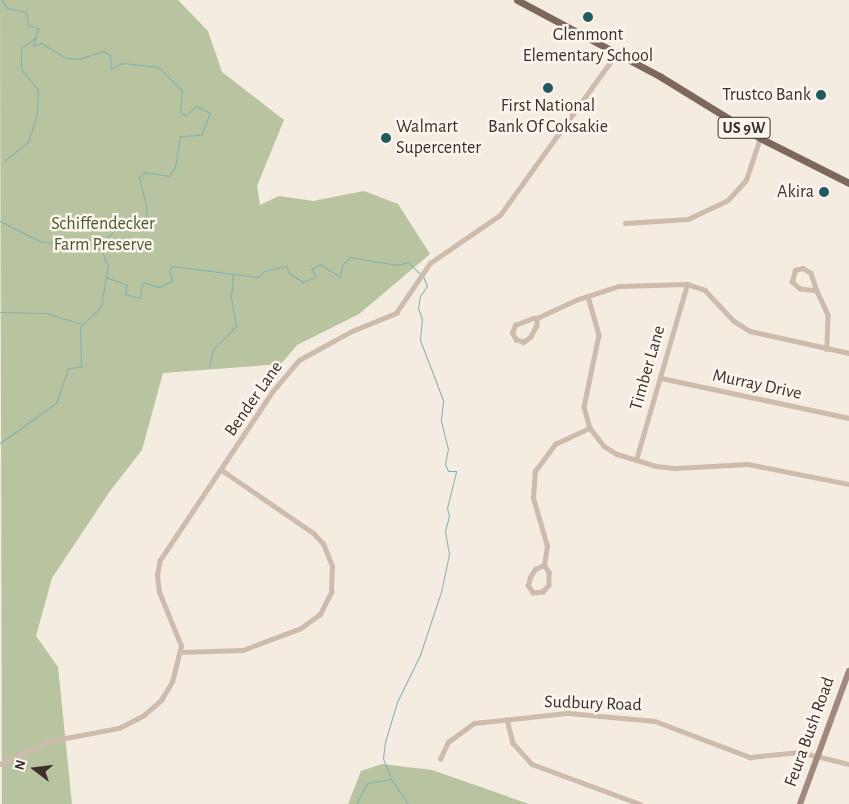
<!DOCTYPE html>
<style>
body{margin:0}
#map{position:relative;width:849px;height:804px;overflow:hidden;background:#f4ebe1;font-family:"Alegreya Sans",sans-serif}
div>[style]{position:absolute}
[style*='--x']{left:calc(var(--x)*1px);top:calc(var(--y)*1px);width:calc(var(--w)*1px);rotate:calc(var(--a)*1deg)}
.green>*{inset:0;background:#b8c4a0}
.stream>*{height:1px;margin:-0.5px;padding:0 0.5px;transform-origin:0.5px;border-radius:0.5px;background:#7fb0b2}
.street>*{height:4.5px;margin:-2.25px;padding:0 2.25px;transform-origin:2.25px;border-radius:2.25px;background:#cdbbac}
.secondary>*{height:6px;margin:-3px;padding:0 3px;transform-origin:3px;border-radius:3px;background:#a18a7d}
.primary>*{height:7px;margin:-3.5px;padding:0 3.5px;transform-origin:3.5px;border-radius:3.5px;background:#7d675c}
.dots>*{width:14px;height:14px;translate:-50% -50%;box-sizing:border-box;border:2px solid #fbf5ee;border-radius:50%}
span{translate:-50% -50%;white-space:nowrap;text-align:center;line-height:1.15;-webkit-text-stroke:5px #fbf5ee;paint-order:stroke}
.shield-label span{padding:1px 4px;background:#fbf5ee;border:1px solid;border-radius:4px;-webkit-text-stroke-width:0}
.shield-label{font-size:16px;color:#3b302b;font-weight:700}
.poi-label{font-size:18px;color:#3b302b}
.right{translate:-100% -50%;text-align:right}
.left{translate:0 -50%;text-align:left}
.park-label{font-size:18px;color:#4a5a2e}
.street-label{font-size:18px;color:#3b302b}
.north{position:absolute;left:10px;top:744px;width:50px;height:50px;-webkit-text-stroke:4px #fbf5ee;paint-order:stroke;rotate:285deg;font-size:14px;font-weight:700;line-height:20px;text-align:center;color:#3b302b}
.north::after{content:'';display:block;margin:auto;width:18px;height:22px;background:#3b302b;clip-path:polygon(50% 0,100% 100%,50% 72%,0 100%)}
</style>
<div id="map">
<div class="green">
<div style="clip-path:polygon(0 0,178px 0,208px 31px,222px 72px,284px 120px,257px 186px,260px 205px,279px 196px,313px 201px,364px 191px,398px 204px,430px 254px,359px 314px,297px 345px,281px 364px,163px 373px,142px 450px,110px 491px,52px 578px,36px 636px,58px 667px,72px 804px,2px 804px)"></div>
<div style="clip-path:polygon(382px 764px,432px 770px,529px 804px,348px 804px,361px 771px)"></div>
</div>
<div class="stream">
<div style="--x:2;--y:0;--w:9;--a:58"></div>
<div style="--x:7;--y:8;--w:19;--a:12"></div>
<div style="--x:26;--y:12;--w:13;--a:81"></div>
<div style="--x:28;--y:25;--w:10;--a:17"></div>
<div style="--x:38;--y:28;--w:19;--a:106"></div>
<div style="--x:33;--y:46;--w:9;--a:-21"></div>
<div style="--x:41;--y:43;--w:29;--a:31"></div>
<div style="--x:66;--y:58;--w:13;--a:4"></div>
<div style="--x:79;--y:59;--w:26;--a:-18"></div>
<div style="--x:104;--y:51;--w:7;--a:34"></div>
<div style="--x:110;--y:55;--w:14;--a:86"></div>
<div style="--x:111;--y:69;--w:13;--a:-29"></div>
<div style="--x:122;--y:63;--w:36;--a:6"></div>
<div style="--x:158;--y:67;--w:33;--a:44"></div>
<div style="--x:182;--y:90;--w:21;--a:95"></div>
<div style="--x:180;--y:111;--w:7;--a:45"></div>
<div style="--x:185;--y:116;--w:15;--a:-42"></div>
<div style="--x:196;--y:106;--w:16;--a:27"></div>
<div style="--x:210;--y:113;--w:24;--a:112"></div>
<div style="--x:201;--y:135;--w:21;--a:177"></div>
<div style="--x:180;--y:136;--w:31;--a:99"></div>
<div style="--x:175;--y:167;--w:11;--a:124"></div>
<div style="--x:169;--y:176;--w:24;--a:-171"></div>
<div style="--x:145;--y:172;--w:8;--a:140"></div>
<div style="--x:139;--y:177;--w:33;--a:76"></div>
<div style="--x:147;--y:209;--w:9;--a:103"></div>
<div style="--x:145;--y:218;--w:9;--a:-174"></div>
<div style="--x:136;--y:217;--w:16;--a:133"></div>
<div style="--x:125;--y:229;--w:9;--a:180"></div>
<div style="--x:116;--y:229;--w:18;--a:137"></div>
<div style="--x:103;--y:241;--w:9;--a:103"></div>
<div style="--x:101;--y:250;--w:17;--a:66"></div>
<div style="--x:108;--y:266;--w:11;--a:100"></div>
<div style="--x:106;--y:277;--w:22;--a:21"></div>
<div style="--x:127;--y:285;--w:9;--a:103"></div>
<div style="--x:125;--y:294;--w:16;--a:15"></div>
<div style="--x:140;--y:298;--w:16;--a:-83"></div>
<div style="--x:142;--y:282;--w:18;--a:16"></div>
<div style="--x:159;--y:287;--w:15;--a:-28"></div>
<div style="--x:172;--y:280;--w:9;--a:-108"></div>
<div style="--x:169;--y:271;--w:6;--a:-59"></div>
<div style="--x:172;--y:266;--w:87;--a:7.3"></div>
<div style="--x:258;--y:277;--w:8;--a:-45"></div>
<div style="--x:264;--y:271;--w:23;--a:-13"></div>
<div style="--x:286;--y:266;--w:8;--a:67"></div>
<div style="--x:289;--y:273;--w:17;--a:33"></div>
<div style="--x:303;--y:282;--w:14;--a:-25"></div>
<div style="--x:316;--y:276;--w:9;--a:-126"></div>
<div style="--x:311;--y:269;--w:10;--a:-29"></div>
<div style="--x:320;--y:264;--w:24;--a:33"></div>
<div style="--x:340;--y:277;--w:12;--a:-81"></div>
<div style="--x:342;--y:265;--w:11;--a:-45"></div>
<div style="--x:350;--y:257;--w:48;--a:9.7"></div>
<div style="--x:397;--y:265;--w:11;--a:-15"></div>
<div style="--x:408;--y:262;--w:16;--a:45"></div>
<div style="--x:5;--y:160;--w:29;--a:-38"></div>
<div style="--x:28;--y:142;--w:29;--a:-72"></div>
<div style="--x:37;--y:114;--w:24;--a:-88"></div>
<div style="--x:38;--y:90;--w:27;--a:-129"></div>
<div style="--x:21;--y:69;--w:21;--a:-90"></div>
<div style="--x:21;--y:48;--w:16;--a:-35"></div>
<div style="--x:0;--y:221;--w:44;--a:27.1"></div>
<div style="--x:39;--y:241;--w:38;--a:9"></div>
<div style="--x:77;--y:247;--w:12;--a:-31"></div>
<div style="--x:87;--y:241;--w:17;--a:33"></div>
<div style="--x:0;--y:312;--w:46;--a:1.2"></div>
<div style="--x:46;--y:313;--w:38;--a:17"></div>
<div style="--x:209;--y:367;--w:18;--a:-77"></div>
<div style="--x:213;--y:349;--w:33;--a:-45"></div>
<div style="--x:236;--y:326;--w:29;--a:-100"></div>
<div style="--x:231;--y:297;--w:23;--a:-85"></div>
<div style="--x:0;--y:443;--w:69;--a:-35.5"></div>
<div style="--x:56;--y:403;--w:37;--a:-71"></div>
<div style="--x:68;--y:368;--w:13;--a:-4"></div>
<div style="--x:81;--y:367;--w:40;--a:-91.4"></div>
<div style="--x:80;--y:327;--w:29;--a:-44"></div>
<div style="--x:101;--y:307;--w:30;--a:-81"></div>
<div style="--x:392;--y:780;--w:29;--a:56"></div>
<div style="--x:356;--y:804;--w:24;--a:-62"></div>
<div style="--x:367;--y:783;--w:24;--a:-9"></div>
<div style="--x:391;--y:779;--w:22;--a:-111"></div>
<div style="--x:383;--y:758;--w:16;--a:-83"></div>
<div style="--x:385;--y:742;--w:42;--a:-73.3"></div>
<div style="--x:397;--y:702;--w:52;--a:-63.9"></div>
<div style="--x:420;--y:655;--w:66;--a:-71.6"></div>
<div style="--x:441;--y:592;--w:39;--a:-78"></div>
<div style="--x:449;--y:554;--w:23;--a:-100"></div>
<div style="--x:445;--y:531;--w:16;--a:-75"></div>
<div style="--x:449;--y:516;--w:8;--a:-104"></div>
<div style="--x:447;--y:508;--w:38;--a:-76"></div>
<div style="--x:456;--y:471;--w:8;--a:180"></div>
<div style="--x:448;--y:471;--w:8;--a:-113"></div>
<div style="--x:445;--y:464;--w:15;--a:-79"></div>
<div style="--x:448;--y:449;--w:30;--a:-104"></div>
<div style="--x:441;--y:420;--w:20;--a:-84"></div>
<div style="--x:443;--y:400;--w:64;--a:-111"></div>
<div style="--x:420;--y:340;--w:21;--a:-85"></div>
<div style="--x:422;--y:319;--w:12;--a:-110"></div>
<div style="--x:418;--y:308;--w:12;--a:-81"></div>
<div style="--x:420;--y:296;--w:12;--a:-55"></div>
<div style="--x:427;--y:286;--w:11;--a:-112"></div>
</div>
<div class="street">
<div style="--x:625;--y:223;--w:63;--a:-3.6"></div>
<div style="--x:688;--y:219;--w:44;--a:-25.4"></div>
<div style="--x:728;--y:200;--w:27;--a:-48"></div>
<div style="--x:746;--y:180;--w:44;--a:-71.6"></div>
<div style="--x:803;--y:268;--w:9;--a:32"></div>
<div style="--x:811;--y:273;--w:19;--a:72"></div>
<div style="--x:817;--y:291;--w:17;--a:-173"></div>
<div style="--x:800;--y:289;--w:11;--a:-139"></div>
<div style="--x:792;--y:282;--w:12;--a:-76"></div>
<div style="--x:795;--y:270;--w:8;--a:-14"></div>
<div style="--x:817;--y:291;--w:26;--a:65"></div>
<div style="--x:828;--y:315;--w:34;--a:92"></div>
<div style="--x:588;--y:296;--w:41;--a:74.2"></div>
<div style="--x:599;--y:335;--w:74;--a:101.8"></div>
<div style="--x:584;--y:407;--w:22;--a:74"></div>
<div style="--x:590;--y:428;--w:23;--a:52"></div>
<div style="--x:604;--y:446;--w:15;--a:32"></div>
<div style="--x:617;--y:454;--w:41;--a:17.1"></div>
<div style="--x:656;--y:466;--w:20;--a:6"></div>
<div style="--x:676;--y:468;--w:72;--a:-3.2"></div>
<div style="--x:748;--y:464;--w:103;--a:11.2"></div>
<div style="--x:533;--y:318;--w:4;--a:0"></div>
<div style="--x:537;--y:318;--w:7;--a:90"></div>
<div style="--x:537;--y:325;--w:13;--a:117"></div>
<div style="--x:531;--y:337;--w:9;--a:144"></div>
<div style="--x:524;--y:342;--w:8;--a:-166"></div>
<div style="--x:516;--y:340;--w:8;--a:-120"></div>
<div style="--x:512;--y:333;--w:9;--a:-69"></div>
<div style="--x:515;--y:325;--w:19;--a:-21"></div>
<div style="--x:537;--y:318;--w:43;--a:-24.8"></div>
<div style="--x:576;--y:300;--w:45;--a:-18"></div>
<div style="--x:619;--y:286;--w:68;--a:-1.7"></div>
<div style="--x:687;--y:284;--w:19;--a:18"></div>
<div style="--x:705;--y:290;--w:42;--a:46.9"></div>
<div style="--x:734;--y:321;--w:19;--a:32"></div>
<div style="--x:750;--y:331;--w:101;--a:12.5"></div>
<div style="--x:661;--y:378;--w:192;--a:12"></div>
<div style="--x:636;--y:460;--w:183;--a:-73.8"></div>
<div style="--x:544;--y:565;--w:19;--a:-81"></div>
<div style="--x:547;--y:546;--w:50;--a:-106.3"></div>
<div style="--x:533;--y:498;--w:27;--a:-86"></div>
<div style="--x:535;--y:471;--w:34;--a:-53"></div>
<div style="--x:555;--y:444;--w:38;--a:-25"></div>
<div style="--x:544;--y:565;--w:9;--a:54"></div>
<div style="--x:549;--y:572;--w:13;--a:90"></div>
<div style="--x:549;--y:585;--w:9;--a:131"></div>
<div style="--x:543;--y:592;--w:10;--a:174"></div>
<div style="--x:533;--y:593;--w:9;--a:-126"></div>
<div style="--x:528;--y:586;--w:9;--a:-77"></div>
<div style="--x:530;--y:577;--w:9;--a:-58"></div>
<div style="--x:535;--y:569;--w:10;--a:-24"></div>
<div style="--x:181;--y:652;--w:62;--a:-1.8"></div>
<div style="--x:243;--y:650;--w:62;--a:-20.8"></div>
<div style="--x:301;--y:628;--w:24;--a:-36"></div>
<div style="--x:320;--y:614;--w:25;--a:-63"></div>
<div style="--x:331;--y:592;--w:26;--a:-88"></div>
<div style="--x:332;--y:566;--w:24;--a:-112"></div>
<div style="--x:323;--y:544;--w:13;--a:-132"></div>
<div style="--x:314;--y:534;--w:113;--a:-145.5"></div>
<div style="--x:507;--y:719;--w:25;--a:76"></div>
<div style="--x:513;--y:743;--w:28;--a:48"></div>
<div style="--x:532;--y:764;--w:115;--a:20.3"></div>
<div style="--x:440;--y:759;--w:19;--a:-65"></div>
<div style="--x:448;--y:742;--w:32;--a:-36"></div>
<div style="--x:474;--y:723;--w:95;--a:-6.1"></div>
<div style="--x:568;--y:713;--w:87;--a:5.3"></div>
<div style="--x:655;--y:721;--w:102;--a:20.8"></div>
<div style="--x:750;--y:757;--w:50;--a:-5.7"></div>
<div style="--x:800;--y:752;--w:50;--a:13.8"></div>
<div style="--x:0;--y:764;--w:55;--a:-24.7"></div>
<div style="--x:50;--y:741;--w:70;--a:-10.7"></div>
<div style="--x:119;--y:728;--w:28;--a:-27"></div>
<div style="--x:144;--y:715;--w:23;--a:-41"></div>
<div style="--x:161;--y:700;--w:21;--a:-59"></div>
<div style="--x:172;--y:682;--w:37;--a:-76"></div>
<div style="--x:181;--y:646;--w:58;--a:-112.2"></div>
<div style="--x:159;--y:592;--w:17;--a:-97"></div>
<div style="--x:157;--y:575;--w:15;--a:-79"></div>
<div style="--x:160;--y:560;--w:202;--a:-56.3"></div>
<div style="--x:272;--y:392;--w:42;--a:-49.8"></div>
<div style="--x:299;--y:360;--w:60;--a:-28.7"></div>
<div style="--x:352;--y:331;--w:48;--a:-22.2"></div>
<div style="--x:396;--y:313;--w:60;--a:-55.8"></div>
<div style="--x:430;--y:263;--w:85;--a:-34.4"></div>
<div style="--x:500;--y:215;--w:200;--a:-54.2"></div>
</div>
<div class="secondary">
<div style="--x:800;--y:804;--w:142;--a:-69.8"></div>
</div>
<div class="primary">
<div style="--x:517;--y:0;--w:163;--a:28.1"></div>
<div style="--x:661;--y:77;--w:116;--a:31.6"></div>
<div style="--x:760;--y:138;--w:100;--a:26.8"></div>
</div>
<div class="dots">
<div style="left:588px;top:17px;background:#1f5a5e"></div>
<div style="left:548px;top:88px;background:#1f5a5e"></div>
<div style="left:821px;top:95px;background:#1f5a5e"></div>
<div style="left:386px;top:138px;background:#1f5a5e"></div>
<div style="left:824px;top:192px;background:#1f5a5e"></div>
</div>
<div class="shield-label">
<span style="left:744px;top:128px">US 9W</span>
</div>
<div class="poi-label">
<span style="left:588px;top:46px">Glenmont<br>Elementary School</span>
<span class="right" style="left:811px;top:95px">Trustco Bank</span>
<span style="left:548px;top:117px">First National<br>Bank Of Coksakie</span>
<span class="left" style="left:396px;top:138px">Walmart<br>Supercenter</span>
<span class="right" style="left:814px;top:192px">Akira</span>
</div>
<div class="park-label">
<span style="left:103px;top:235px">Schiffendecker<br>Farm Preserve</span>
</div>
<div class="street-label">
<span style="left:648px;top:368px;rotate:-74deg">Timber Lane</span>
<span style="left:757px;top:385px;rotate:12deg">Murray Drive</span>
<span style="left:254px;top:399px;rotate:-55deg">Bender Lane</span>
<span style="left:593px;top:704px;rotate:2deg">Sudbury Road</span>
<span style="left:810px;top:732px;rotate:-70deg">Feura Bush Road</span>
</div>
<div class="north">N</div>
</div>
